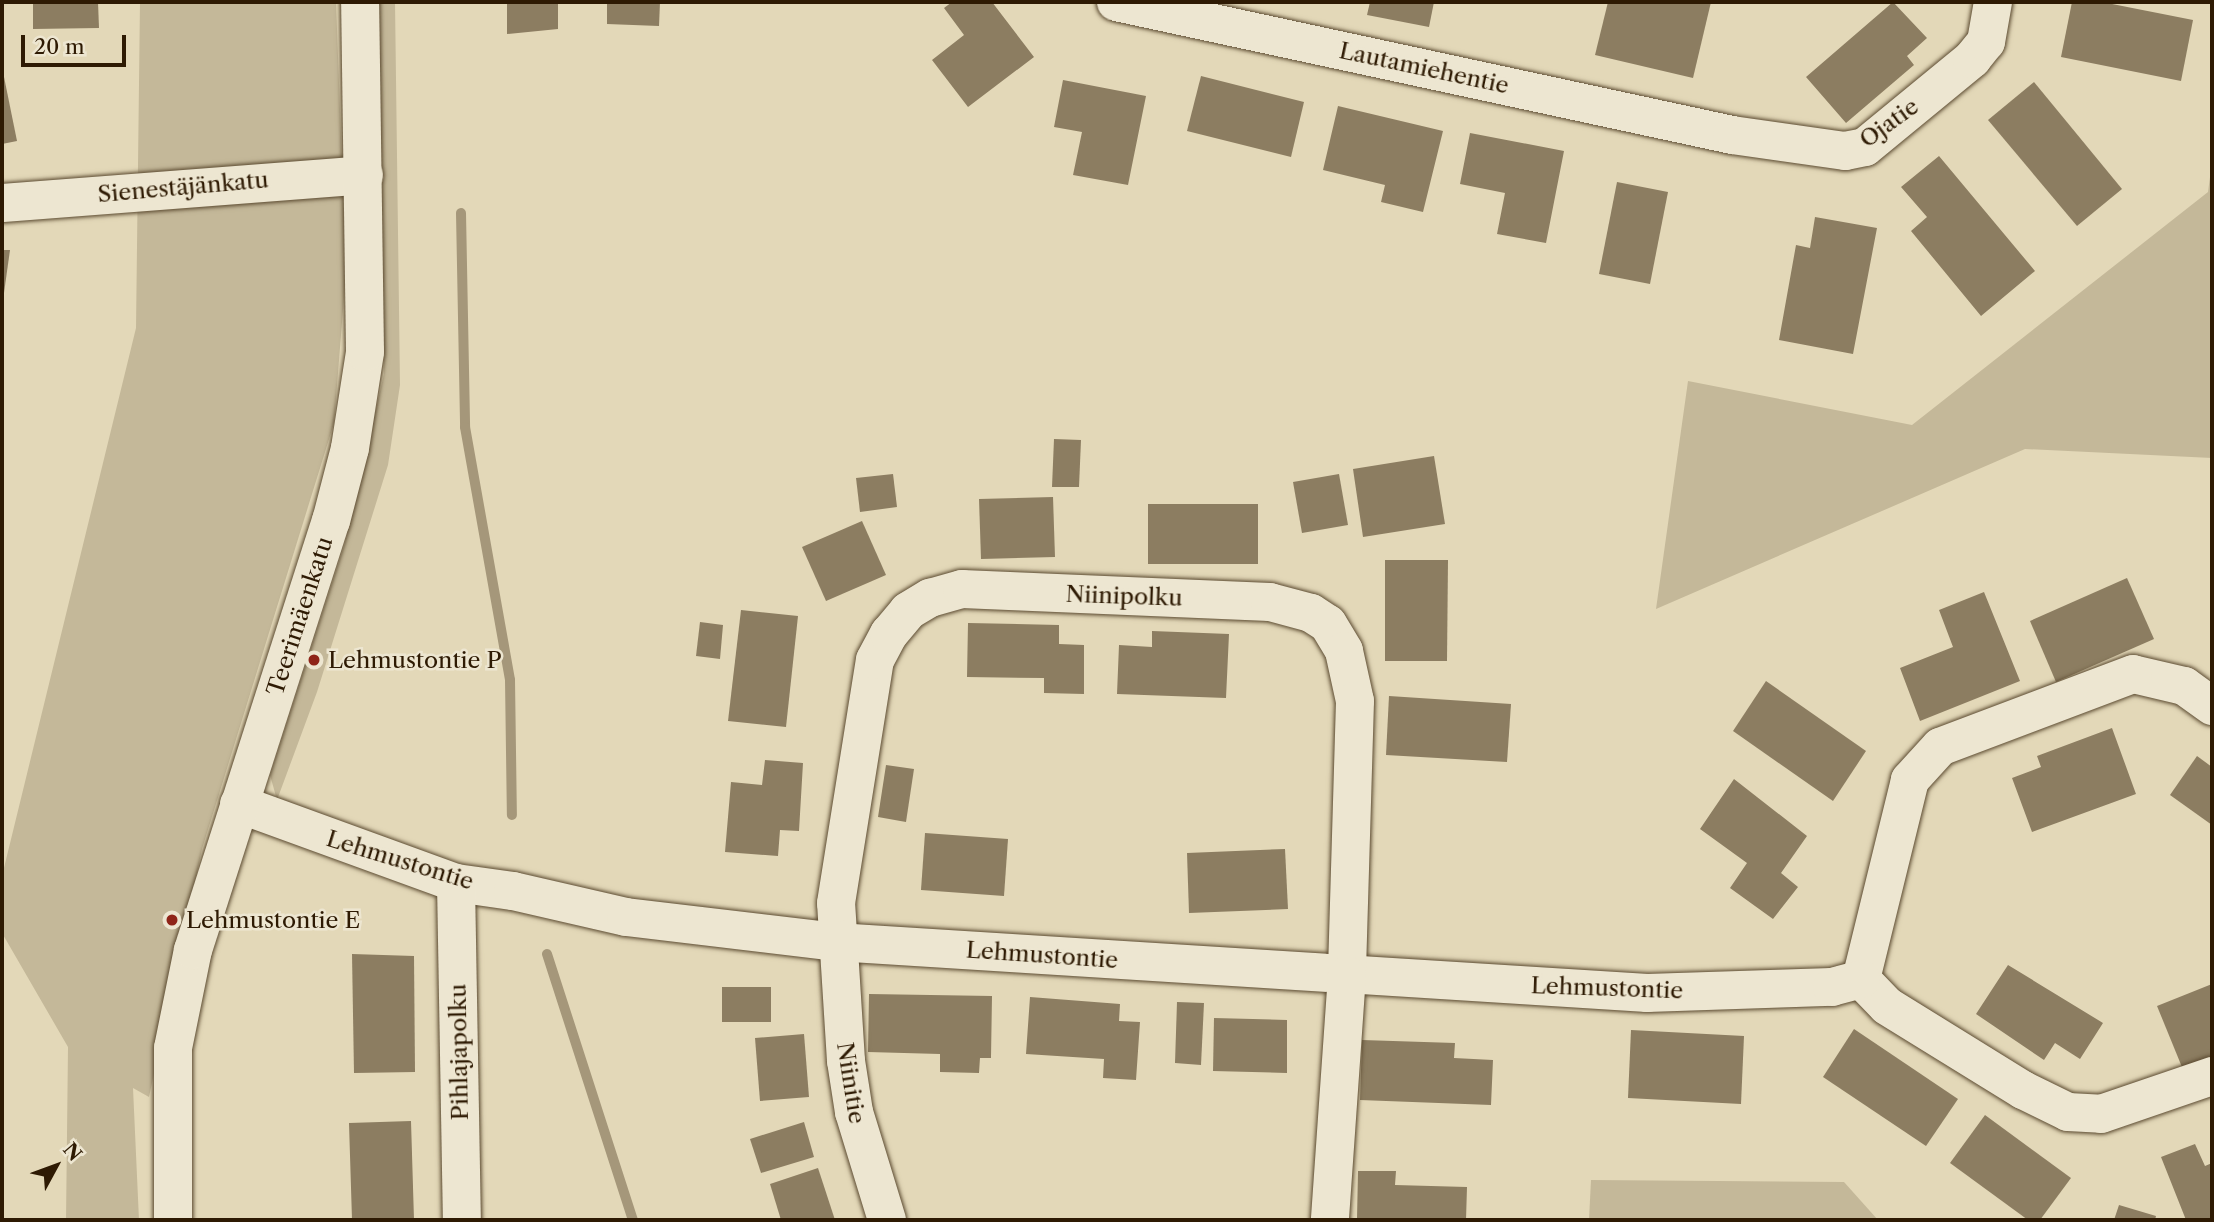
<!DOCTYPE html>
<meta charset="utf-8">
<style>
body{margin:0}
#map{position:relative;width:2214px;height:1222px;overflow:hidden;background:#e3d8b8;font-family:"Libre Caslon Text",serif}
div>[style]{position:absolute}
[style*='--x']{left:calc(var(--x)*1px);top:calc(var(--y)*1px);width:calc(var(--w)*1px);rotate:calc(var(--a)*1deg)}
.green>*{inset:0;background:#c4b899}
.stream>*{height:10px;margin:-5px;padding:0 5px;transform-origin:5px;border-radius:5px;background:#a5977a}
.building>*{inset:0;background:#8c7d61}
.roads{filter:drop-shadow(0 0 2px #5b4a30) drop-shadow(0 0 2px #5b4a30)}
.minor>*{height:38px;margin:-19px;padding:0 19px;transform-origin:19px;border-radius:19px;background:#ede6d1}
.tertiary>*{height:38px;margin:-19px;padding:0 19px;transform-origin:19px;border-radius:19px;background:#ede6d1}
.dots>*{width:19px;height:19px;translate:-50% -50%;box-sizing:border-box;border:4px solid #ede6d1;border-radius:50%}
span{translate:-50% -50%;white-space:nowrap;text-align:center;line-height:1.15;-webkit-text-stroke:5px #ede6d1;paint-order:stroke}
.street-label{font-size:23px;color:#2e1a03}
.poi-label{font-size:23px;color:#2e1a03}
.left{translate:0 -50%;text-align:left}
.frame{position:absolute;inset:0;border:4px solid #2e1a03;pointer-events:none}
.north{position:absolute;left:21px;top:1131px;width:70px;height:70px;-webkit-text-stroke:5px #ede6d1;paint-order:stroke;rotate:49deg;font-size:19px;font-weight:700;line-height:28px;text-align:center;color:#2e1a03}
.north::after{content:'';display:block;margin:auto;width:24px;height:32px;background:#2e1a03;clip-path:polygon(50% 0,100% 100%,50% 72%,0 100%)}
.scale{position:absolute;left:21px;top:35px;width:105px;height:32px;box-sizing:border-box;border:4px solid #2e1a03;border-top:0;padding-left:9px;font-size:21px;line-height:24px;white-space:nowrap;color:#2e1a03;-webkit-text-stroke:5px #ede6d1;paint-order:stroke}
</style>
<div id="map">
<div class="green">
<div style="clip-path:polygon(140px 2px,336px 2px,346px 272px,334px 423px,202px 849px,149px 1097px,133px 1088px,139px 1220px,66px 1220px,68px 1047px,2px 933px,2px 876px,136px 328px)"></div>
<div style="clip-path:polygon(375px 2px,395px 2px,400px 385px,388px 465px,317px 692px,277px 800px,270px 775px,345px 543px,384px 374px)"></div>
<div style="clip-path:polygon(2212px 162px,2212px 458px,2025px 449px,1656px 609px,1688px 381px,1912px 425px,2208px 192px)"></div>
<div style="clip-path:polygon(1591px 1180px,1844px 1182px,1878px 1220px,1589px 1220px)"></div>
</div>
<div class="stream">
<div style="--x:461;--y:213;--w:214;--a:88.9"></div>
<div style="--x:465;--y:427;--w:257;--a:79.9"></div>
<div style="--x:510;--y:680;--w:135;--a:89.2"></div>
<div style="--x:547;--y:954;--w:280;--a:72.1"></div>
</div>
<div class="building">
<div style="clip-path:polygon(33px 2px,98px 2px,99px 28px,33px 29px)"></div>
<div style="clip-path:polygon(507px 2px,558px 2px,558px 29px,507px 34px)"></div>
<div style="clip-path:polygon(607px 2px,660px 2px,659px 26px,607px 24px)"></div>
<div style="clip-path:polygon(952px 2px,992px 2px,1034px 57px,968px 107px,932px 60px,964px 35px,944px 8px)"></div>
<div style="clip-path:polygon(1370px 2px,1434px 2px,1429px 27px,1367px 15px)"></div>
<div style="clip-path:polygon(1608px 2px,1711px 2px,1693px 78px,1595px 55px)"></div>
<div style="clip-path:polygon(1893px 2px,1927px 38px,1907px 56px,1914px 65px,1846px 123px,1806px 77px)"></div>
<div style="clip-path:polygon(2072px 2px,2102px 2px,2193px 20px,2181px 81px,2061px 57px)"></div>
<div style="clip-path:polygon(2px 67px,17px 141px,2px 144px)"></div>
<div style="clip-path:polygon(1201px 76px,1304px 102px,1291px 157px,1187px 131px)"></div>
<div style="clip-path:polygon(1063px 80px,1146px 96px,1128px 185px,1073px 175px,1082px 132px,1054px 127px)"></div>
<div style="clip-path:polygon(2034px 82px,2122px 189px,2077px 226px,1988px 120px)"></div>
<div style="clip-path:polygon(1338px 106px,1443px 131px,1423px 212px,1381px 202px,1385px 185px,1323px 170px)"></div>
<div style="clip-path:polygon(1470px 133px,1564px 151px,1546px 243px,1497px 234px,1505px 193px,1460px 184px)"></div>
<div style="clip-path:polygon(1939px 156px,2035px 271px,1981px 316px,1911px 231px,1927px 217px,1901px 187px)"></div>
<div style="clip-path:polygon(1617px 182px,1668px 192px,1650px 284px,1599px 274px)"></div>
<div style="clip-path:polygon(1815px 217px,1877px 228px,1853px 354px,1779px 340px,1796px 245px,1810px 248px)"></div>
<div style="clip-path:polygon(2px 250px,10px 250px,3px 300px,2px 300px)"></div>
<div style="clip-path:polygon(1054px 439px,1081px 440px,1079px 487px,1052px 487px)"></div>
<div style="clip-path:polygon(1434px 456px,1445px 524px,1363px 537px,1353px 469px)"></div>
<div style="clip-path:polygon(893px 474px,897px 507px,860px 512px,856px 478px)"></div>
<div style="clip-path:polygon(1339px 474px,1348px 525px,1302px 533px,1293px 482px)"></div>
<div style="clip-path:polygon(1053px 497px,1055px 557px,981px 559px,979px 499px)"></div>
<div style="clip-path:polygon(1148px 504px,1258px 504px,1258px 564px,1148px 564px)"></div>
<div style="clip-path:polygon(862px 521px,886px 575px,826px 601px,802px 547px)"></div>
<div style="clip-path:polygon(1385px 560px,1448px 560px,1447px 661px,1385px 661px)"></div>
<div style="clip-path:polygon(2127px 578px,2154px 639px,2056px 682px,2030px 621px)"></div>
<div style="clip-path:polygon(1984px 592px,2020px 681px,1920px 721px,1900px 668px,1953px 647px,1939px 610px)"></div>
<div style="clip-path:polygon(741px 610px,798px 616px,786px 727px,728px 721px)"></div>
<div style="clip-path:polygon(700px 622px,723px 625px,720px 659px,696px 656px)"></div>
<div style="clip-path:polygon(968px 623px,1059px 625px,1059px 644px,1084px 645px,1084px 694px,1044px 693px,1044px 678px,967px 677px)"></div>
<div style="clip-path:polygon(1152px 631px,1229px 634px,1226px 698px,1117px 694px,1119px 645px,1152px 647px)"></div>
<div style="clip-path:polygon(1766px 681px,1866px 751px,1833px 801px,1733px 731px)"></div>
<div style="clip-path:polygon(1389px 696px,1511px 704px,1507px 762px,1386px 755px)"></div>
<div style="clip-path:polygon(2112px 728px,2136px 794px,2032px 832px,2012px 778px,2041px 767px,2037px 756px)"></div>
<div style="clip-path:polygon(2197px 756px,2212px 767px,2212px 825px,2170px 795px)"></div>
<div style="clip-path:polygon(765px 760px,803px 763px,799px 831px,780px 830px,778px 856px,725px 852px,731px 782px,762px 785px)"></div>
<div style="clip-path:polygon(886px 765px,914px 769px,906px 822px,878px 817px)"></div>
<div style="clip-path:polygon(1734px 779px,1807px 836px,1781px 873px,1798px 887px,1773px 919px,1730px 888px,1747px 863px,1700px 829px)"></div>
<div style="clip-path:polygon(925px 833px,1008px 839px,1004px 896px,921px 890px)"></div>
<div style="clip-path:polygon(1285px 849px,1288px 909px,1189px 913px,1187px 853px)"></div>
<div style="clip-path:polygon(352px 954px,414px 956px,415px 1072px,354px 1073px)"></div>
<div style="clip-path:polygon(2008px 965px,2103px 1023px,2080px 1059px,2055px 1043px,2044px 1060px,1976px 1014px)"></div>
<div style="clip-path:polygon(2212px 984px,2212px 1060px,2184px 1072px,2157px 1006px)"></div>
<div style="clip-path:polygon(722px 987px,771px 987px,771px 1022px,722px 1022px)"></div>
<div style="clip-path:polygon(869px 994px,992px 996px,991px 1058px,980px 1058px,979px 1073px,940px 1072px,940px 1054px,868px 1052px)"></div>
<div style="clip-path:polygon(1030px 997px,1120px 1004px,1119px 1021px,1140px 1022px,1136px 1080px,1103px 1078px,1104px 1059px,1026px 1054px)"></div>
<div style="clip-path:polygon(1177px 1002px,1204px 1003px,1201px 1065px,1175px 1063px)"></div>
<div style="clip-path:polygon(1214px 1018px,1287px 1020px,1287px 1073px,1213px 1071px)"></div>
<div style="clip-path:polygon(1854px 1029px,1958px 1099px,1926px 1146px,1823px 1077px)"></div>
<div style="clip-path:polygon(1631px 1030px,1744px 1036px,1741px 1104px,1628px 1098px)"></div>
<div style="clip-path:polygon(804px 1034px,809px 1097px,760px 1101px,755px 1038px)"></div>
<div style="clip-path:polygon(1362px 1040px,1455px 1043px,1454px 1058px,1493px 1060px,1491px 1105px,1360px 1100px)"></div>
<div style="clip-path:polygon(1985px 1115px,2071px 1178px,2040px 1220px,2028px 1220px,1950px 1163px)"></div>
<div style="clip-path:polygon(411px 1121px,414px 1220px,352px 1220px,349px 1123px)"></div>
<div style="clip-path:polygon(804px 1122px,814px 1157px,761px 1173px,750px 1139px)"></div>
<div style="clip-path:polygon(2195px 1144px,2205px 1166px,2212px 1163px,2212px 1220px,2186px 1220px,2161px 1157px)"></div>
<div style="clip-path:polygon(818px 1168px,835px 1220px,781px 1220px,770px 1184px)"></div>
<div style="clip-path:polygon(1358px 1171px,1396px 1171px,1395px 1185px,1467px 1187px,1466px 1220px,1357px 1219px)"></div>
<div style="clip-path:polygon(2119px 1205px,2156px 1216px,2155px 1220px,2114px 1220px)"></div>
</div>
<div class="roads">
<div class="minor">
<div style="--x:1116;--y:2;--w:630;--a:12.18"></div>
<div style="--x:1732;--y:135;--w:114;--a:8.1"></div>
<div style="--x:1845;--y:151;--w:20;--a:-11"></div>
<div style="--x:1865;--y:147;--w:139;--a:-39.4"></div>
<div style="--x:1972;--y:59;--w:22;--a:-51"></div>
<div style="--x:1986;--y:42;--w:41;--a:-80.1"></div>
<div style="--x:2;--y:203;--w:363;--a:-4.4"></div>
<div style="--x:2212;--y:706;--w:34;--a:-144"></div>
<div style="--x:2184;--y:686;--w:52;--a:-166.8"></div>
<div style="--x:2133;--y:674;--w:206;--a:159.3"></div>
<div style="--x:1940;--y:747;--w:45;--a:132.3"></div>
<div style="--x:1910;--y:780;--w:205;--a:103.8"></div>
<div style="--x:1861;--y:979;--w:37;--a:46"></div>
<div style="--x:1887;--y:1006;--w:160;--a:31.7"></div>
<div style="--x:2023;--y:1090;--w:50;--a:26.1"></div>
<div style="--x:2068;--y:1112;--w:33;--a:3"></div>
<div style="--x:2101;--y:1114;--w:117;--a:-18.9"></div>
<div style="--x:239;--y:804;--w:231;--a:20"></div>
<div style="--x:456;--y:883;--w:58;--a:8"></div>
<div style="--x:513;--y:891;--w:116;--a:13"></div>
<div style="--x:626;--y:917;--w:211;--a:6.8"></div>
<div style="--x:836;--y:942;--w:813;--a:3.6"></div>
<div style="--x:1647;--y:993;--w:185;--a:-1.9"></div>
<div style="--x:1832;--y:987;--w:30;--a:-15"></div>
<div style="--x:456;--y:883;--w:337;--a:89"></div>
<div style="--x:887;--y:1220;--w:113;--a:-107"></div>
<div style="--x:854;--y:1112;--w:52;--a:-98.9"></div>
<div style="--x:846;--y:1061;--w:158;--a:-93.6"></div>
<div style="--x:836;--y:903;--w:246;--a:-80.9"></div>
<div style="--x:875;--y:660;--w:30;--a:-62"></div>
<div style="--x:889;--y:634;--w:30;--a:-50"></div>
<div style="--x:908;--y:611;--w:26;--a:-31"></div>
<div style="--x:930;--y:598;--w:33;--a:-16"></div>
<div style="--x:962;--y:589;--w:308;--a:2.4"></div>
<div style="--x:1270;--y:602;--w:42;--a:15"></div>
<div style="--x:1311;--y:613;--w:20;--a:33"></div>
<div style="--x:1328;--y:624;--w:31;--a:59"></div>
<div style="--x:1344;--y:651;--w:51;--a:77.6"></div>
<div style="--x:1355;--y:701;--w:274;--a:91.7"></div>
<div style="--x:1347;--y:975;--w:246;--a:94"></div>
</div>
<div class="tertiary">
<div style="--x:173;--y:1220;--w:172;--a:-90"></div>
<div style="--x:173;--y:1048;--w:100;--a:-78.5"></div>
<div style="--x:193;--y:950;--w:451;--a:-72.2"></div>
<div style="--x:331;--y:521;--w:75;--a:-75.4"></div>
<div style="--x:350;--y:448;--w:97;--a:-81.1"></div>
<div style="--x:365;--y:352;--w:350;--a:-90.8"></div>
</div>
</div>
<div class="dots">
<div style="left:314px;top:660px;background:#8f2418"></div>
<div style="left:172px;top:920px;background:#8f2418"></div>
</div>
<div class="street-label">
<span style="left:1424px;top:68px;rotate:12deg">Lautamiehentie</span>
<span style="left:1889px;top:123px;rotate:-36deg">Ojatie</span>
<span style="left:183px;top:187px;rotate:-5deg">Sienestäjänkatu</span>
<span style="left:1124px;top:596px;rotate:2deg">Niinipolku</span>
<span style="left:300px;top:616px;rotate:-72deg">Teerimäenkatu</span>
<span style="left:400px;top:860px;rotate:17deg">Lehmustontie</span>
<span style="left:1042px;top:955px;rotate:4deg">Lehmustontie</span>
<span style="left:1607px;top:988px;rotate:2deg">Lehmustontie</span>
<span style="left:459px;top:1052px;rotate:-91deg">Pihlajapolku</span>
<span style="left:851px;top:1083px;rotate:81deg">Niinitie</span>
</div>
<div class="poi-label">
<span class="left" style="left:328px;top:660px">Lehmustontie P</span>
<span class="left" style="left:186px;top:920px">Lehmustontie E</span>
</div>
<div class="frame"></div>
<div class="north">N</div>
<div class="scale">20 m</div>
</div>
